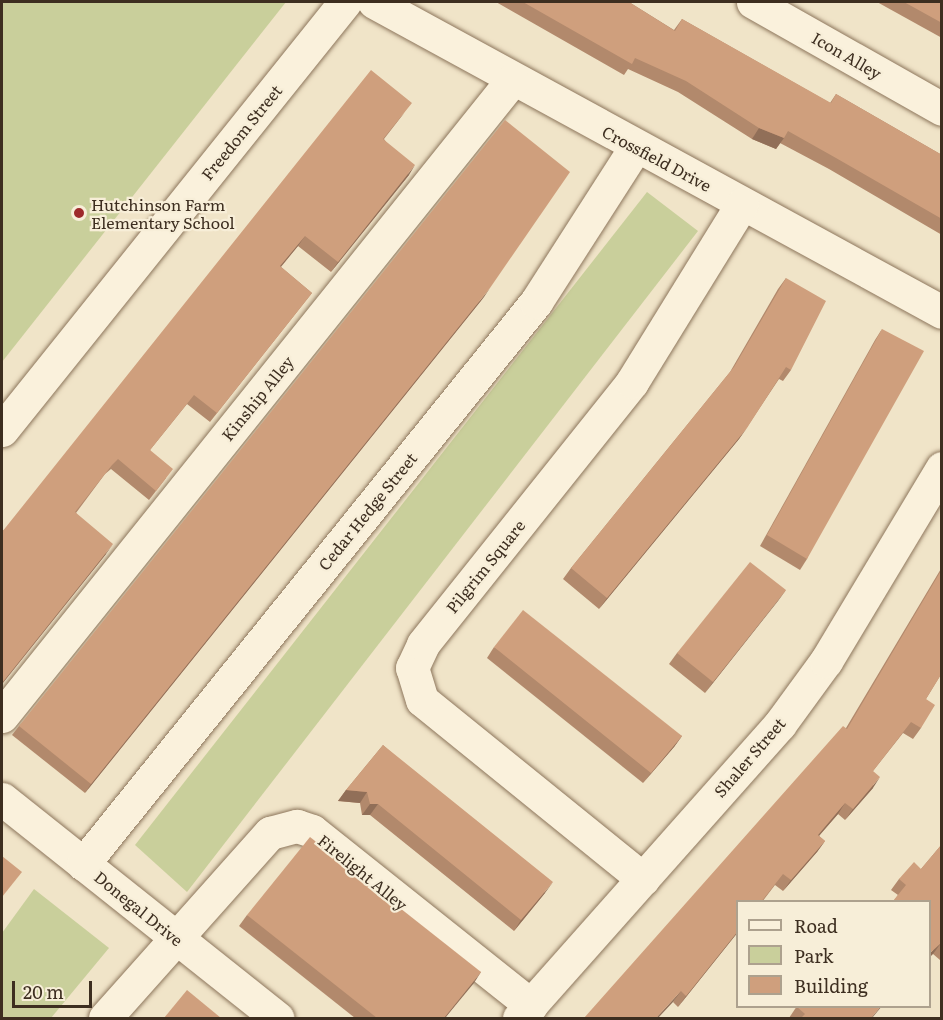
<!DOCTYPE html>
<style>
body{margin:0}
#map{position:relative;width:943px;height:1020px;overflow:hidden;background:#f0e4c8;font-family:Literata,serif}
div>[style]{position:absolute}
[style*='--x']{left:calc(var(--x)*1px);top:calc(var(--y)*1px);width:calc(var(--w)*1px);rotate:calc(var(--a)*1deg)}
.green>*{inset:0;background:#c9cf9b}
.roads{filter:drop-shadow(0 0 2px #8d765c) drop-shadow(0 0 2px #8d765c)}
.minor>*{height:33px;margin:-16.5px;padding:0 16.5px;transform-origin:16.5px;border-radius:16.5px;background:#faf1dc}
.wall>*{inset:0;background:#b2896c}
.shaded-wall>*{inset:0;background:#916f58}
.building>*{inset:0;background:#cf9f7d}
.dots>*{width:16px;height:16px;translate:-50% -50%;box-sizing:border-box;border:3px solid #f7eed8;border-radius:50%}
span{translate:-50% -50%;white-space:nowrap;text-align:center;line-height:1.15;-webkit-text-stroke:4.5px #f7eed8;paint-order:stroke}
.street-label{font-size:16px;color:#3d2e20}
.poi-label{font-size:16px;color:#3d2e20}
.left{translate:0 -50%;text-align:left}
.frame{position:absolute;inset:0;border:3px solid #3d2e20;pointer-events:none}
.legend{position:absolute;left:736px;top:900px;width:195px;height:108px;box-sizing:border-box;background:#f7eed8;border:2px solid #ada18e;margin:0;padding:8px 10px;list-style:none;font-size:18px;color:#3d2e20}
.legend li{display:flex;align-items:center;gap:12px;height:30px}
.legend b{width:30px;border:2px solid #ada18e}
.scale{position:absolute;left:12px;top:981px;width:80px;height:27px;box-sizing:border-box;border:3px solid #3d2e20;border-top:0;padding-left:8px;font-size:18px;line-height:21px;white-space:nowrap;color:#3d2e20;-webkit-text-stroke:4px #f7eed8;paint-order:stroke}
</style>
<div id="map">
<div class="green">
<div style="clip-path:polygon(2px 2px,286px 2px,2px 362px)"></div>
<div style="clip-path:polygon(647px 192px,698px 231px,187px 892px,135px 845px)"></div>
<div style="clip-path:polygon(34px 889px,109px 948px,51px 1018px,2px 1018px,2px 933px)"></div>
</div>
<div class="roads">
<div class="minor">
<div style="--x:374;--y:2;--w:647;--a:28.62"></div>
<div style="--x:753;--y:2;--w:217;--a:29.5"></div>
<div style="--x:2;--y:430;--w:548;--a:-51.29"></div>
<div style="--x:2;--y:716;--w:815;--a:-51.27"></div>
<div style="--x:2;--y:799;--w:352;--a:38.5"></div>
<div style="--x:83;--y:864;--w:722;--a:-51.13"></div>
<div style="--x:536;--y:302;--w:185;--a:-57.3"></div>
<div style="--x:643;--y:879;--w:284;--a:-141"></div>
<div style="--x:422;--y:700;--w:34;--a:-107"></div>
<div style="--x:412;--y:668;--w:26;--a:-65"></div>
<div style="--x:423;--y:644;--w:335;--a:-51.4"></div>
<div style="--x:632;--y:382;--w:209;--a:-58.3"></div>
<div style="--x:105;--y:1018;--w:248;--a:-48.3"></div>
<div style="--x:270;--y:833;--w:28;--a:-15"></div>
<div style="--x:297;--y:826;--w:16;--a:18"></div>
<div style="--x:312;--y:831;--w:280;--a:38.5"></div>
<div style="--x:519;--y:1018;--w:393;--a:-48.4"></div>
<div style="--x:780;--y:724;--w:78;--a:-53.9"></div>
<div style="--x:826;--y:661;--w:225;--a:-59"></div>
</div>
</div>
<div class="wall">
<div style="clip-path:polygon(496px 2px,629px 2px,674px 30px,682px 19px,830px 103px,836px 94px,942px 155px,942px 235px,829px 169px,780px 143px,776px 149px,752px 139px,678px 92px,628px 69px,624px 75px)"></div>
<div style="clip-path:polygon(877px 2px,942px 2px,942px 38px)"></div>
<div style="clip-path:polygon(405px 112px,384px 139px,409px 175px,331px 272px,298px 246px,281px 267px,312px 293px,210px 422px,187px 404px,150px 450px,166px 478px,149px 500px,111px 469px,105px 474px,76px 513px,106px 554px,2px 684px,2px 532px)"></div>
<div style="clip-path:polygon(786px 278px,791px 370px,783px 381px,779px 379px,739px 439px,599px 609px,563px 579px,571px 568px,730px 372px,778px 289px)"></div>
<div style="clip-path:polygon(484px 297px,85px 793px,12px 735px,19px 726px)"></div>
<div style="clip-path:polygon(882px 329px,807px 559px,800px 570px,760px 546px,875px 340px)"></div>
<div style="clip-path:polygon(942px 567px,942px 677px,940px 676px,926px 699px,921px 728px,913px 739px,903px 733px,873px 771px,873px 788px,845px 820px,838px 814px,819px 836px,825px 841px,817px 852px,783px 891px,775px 885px,762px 902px,738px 902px,738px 932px,678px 1007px,673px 1002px,846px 728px)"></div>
<div style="clip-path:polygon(786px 590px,705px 693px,669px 664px,677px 653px)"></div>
<div style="clip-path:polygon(494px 647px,682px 736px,674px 747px,643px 783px,487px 658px)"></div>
<div style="clip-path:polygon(383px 745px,545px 893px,514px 931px,370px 815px,362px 815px,360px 803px,338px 801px,346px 790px)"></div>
<div style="clip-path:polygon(942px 844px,942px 958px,940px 960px,933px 954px,930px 902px,893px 902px,898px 895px,891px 890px,899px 879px,921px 869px)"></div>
<div style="clip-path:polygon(247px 915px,481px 972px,445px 1018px,355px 1018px,239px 926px)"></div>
<div style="clip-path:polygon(797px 1006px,872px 1018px,789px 1018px)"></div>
</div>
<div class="shaded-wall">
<div style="clip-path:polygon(759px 128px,784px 138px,776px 149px,752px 139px)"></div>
<div style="clip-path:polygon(415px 165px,409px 175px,331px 272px,338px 262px)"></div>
<div style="clip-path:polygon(305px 236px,298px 246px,273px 276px,280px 266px)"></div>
<div style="clip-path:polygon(490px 288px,484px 297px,85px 793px,91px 784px)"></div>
<div style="clip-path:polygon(747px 428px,739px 439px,599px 609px,607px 598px)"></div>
<div style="clip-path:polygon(113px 544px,106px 554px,2px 684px,2px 683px)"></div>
<div style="clip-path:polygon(786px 590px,778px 601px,705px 693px,713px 682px)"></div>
<div style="clip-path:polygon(682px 736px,674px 747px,643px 783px,651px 773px)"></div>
<div style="clip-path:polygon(880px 777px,873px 788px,845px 820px,853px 809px)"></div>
<div style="clip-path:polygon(346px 790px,367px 792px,360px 803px,338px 801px)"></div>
<div style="clip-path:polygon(845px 803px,838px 814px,810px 846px,818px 835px)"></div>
<div style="clip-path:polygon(370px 804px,378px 804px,370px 815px,362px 815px)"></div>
<div style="clip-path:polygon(825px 841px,817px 852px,783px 891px,791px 880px)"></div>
<div style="clip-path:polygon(553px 882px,545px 893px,514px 931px,521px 920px)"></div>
<div style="clip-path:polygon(738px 931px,738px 932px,678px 1007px,686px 996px)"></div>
<div style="clip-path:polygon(941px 943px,933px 954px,930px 957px,930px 953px)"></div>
<div style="clip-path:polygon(481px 972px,474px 983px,445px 1018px,444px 1018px)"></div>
<div style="clip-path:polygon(681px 991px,673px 1002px,658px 1018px,656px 1018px)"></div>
<div style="clip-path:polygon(881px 1006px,882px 1006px,872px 1018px,871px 1018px)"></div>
</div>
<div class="building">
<div style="clip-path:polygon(523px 2px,629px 2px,675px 31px,682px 19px,831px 103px,836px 94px,942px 155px,942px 219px,836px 158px,788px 131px,784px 138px,759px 128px,686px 81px,635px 58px,632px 64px)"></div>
<div style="clip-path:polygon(904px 2px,942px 2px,942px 23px)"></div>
<div style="clip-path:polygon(371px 70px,412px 103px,383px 139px,415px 165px,338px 262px,305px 236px,280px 266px,312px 293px,217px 413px,194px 395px,150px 450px,173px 469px,156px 491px,118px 459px,112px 465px,75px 512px,113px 544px,2px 683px,2px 532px)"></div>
<div style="clip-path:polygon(505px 120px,570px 172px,490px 288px,91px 784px,19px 726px)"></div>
<div style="clip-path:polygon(786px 278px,826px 301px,791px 370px,786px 367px,747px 428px,607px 598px,571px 568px,734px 367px)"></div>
<div style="clip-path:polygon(882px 329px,924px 351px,807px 559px,767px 535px)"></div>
<div style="clip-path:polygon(750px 562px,786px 590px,713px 682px,677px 653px)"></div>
<div style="clip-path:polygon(942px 569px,942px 673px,926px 699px,935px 705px,921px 728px,911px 722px,873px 771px,880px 777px,853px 809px,845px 803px,818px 835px,825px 841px,791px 880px,783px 874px,761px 902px,738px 902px,738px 931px,686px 996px,681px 991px,656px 1018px,584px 1018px,843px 726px,847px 729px)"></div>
<div style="clip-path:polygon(523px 610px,682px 736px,651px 773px,494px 647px)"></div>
<div style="clip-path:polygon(383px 745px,553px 882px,521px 920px,378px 804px,370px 804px,367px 792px,346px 790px)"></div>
<div style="clip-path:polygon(310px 837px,481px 972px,444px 1018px,377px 1018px,247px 915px)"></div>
<div style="clip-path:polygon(942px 844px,942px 943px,941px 943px,930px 953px,930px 902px,894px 902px,893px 901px,906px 885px,899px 879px,914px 862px,921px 869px)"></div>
<div style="clip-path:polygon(2px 856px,22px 872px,2px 897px)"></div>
<div style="clip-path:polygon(187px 990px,221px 1018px,164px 1018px)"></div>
<div style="clip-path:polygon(797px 1006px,881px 1006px,871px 1018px,801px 1018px,805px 1014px,797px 1007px)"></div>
</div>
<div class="dots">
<div style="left:79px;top:213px;background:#9e2a2b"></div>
</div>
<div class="street-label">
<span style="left:847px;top:55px;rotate:30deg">Icon Alley</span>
<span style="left:241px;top:132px;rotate:-51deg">Freedom Street</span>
<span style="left:657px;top:158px;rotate:28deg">Crossfield Drive</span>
<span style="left:257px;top:398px;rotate:-51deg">Kinship Alley</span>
<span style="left:367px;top:511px;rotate:-51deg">Cedar Hedge Street</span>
<span style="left:485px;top:566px;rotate:-51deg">Pilgrim Square</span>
<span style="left:749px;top:757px;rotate:-49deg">Shaler Street</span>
<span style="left:363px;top:872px;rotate:39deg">Firelight Alley</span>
<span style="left:139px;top:908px;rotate:39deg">Donegal Drive</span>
</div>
<div class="poi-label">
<span class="left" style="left:91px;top:213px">Hutchinson Farm<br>Elementary School</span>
</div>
<div class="frame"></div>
<ul class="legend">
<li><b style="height:8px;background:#faf1dc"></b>Road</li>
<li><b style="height:16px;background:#c9cf9b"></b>Park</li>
<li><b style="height:16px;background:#cf9f7d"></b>Building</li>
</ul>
<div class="scale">20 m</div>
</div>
